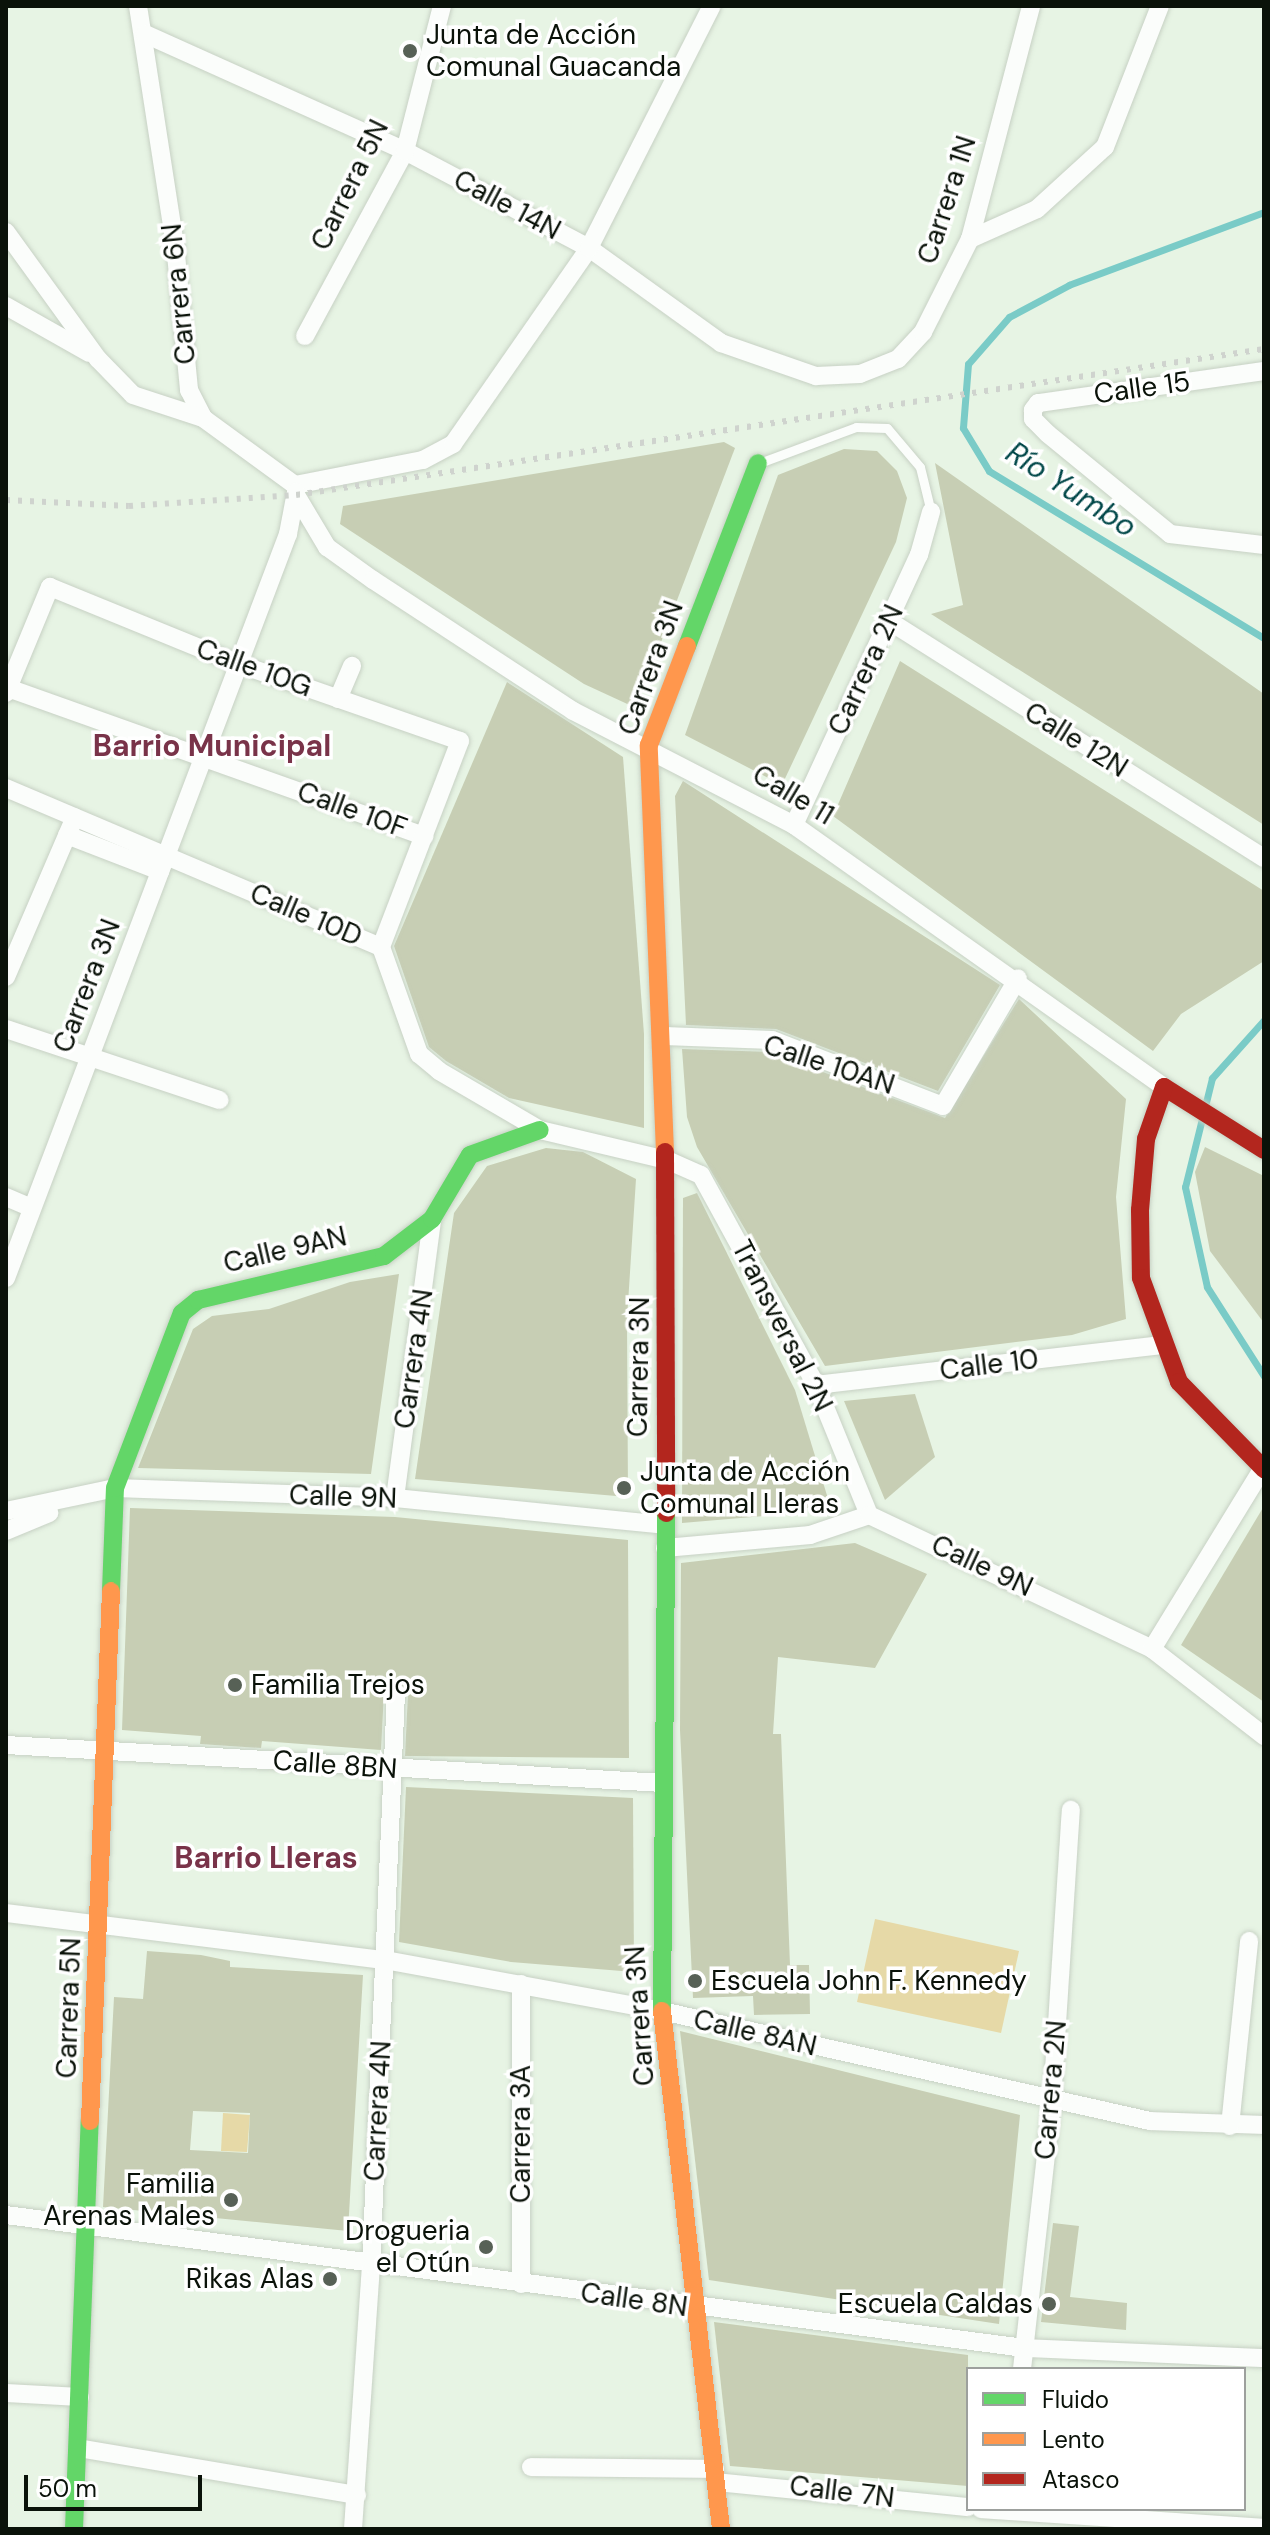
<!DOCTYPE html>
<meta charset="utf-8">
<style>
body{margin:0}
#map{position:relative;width:1270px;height:2535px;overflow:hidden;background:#e7f4e4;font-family:"DM Sans",sans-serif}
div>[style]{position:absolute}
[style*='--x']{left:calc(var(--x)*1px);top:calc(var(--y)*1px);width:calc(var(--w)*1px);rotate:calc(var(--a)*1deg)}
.green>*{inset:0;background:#e6d9a7}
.stream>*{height:7px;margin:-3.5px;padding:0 3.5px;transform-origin:3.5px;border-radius:3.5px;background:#7acbc7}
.building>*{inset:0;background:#c7ceb4}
.roads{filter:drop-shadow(0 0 2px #c7d1c4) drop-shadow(0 0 2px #c7d1c4)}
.lane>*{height:9px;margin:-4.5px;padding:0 4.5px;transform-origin:4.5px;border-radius:4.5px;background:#fbfdfb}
.street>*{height:18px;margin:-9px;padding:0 9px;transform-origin:9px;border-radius:9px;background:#fbfdfb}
.fast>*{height:18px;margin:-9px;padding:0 9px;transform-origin:9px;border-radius:9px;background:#63d668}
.slow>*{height:18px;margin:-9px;padding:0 9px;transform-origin:9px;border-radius:9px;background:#ff974d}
.jam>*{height:18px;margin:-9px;padding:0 9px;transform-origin:9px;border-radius:9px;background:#b3261e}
.rail>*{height:6px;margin-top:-3px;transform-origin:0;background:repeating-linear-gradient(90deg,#cfd3ce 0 4px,transparent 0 12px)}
.dots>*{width:22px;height:22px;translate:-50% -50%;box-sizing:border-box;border:4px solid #fff;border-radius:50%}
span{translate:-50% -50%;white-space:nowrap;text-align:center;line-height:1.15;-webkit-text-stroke:7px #fff;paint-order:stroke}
.poi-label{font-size:28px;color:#0a1209}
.left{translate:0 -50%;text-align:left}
.right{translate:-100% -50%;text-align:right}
.street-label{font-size:28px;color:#0a1209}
.water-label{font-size:30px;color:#004748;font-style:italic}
.neighbourhood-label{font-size:30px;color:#793349;font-weight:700}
.frame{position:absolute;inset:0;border:8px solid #0a1209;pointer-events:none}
.legend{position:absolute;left:966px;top:2367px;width:280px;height:144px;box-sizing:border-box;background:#fff;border:2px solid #9da09d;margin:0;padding:10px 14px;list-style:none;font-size:24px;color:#0a1209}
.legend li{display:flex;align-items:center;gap:16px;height:40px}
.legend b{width:40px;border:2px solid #9da09d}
.scale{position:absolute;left:24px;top:2475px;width:178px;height:36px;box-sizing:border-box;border:4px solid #0a1209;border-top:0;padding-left:10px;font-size:24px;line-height:28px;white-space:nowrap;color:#0a1209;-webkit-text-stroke:6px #fff;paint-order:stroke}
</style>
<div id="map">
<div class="green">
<div style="clip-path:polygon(875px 1919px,1019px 1951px,1001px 2033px,857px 2002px)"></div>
<div style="clip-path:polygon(223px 2113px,250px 2115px,247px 2152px,221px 2151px)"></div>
</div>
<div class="stream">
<div style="--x:1264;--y:212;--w:208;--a:159.5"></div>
<div style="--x:1069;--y:285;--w:68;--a:151.9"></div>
<div style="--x:1009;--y:317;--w:62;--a:131.1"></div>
<div style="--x:968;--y:364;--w:64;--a:94.5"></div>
<div style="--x:963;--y:428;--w:50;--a:58.8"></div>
<div style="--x:989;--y:471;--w:322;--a:31.3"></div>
<div style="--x:1264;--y:1020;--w:78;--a:131.9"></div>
<div style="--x:1212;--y:1078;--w:112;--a:103.9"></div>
<div style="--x:1185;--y:1187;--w:102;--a:77.6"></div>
<div style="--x:1207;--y:1287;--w:106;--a:57.4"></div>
</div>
<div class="building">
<div style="clip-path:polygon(724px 442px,735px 448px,636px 708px,584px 684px,340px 524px,343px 506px)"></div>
<div style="clip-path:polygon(844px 449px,877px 451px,897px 471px,907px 498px,896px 542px,782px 785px,685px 735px,778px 475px)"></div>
<div style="clip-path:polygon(935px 463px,1264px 694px,1264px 825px,931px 614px,963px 605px)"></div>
<div style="clip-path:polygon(900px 661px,1264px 891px,1264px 961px,1181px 1014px,1153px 1051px,833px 816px)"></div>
<div style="clip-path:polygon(507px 682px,623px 757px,644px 1034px,644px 1128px,509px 1098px,446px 1061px,429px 1047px,394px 946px)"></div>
<div style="clip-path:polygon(683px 781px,1000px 985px,938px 1091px,776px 1029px,686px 1025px,675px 796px)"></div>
<div style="clip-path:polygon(1019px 999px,1126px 1099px,1116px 1197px,1126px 1319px,1072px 1335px,825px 1366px,697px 1147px,687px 1117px,682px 1049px,770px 1052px,945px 1118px)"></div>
<div style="clip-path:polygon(1205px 1147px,1264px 1176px,1264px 1323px,1210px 1251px,1195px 1172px)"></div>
<div style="clip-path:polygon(546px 1148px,583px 1152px,636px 1179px,627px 1319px,628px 1497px,415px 1479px,454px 1213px,487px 1166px)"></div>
<div style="clip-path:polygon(697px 1193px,795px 1390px,829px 1502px,786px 1514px,682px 1523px,683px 1198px)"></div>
<div style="clip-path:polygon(399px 1274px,371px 1474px,138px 1468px,193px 1329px,212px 1316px,269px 1309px,350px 1282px)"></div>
<div style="clip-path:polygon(915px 1394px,935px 1457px,885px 1500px,844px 1401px)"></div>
<div style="clip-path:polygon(1264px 1506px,1264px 1702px,1181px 1645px)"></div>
<div style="clip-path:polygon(130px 1508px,395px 1517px,628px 1540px,629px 1758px,405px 1756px,408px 1693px,397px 1681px,384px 1692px,381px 1750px,262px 1741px,261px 1748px,200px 1744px,201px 1736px,122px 1730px)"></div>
<div style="clip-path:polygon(855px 1543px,927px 1574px,875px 1668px,778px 1657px,773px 1734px,781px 1734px,790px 1965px,809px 1965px,810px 2014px,754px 2015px,753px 1996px,693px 1998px,680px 1730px,681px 1563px)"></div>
<div style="clip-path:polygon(406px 1787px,633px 1798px,634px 1972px,511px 1962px,399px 1942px)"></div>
<div style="clip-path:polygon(evenodd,147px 1951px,201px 1955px,230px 1961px,230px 1967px,363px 1975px,348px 2231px,103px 2207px,114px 1997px,143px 1999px,147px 1951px,193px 2111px,250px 2113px,248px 2153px,190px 2150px,193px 2111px)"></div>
<div style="clip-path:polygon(680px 2031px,1020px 2115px,999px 2324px,709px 2280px)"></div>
<div style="clip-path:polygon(1053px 2223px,1079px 2226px,1070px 2297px,1127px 2303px,1126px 2330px,1041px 2322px)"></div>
<div style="clip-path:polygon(714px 2322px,968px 2355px,968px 2486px,730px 2466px)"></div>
</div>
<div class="roads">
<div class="lane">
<div style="--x:762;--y:462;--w:100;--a:-20.4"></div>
<div style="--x:856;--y:427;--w:31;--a:2"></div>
<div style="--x:887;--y:428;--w:51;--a:49.8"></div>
<div style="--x:920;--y:467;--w:46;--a:76.3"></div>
</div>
<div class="street">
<div style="--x:138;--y:6;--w:241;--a:81.2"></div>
<div style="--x:175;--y:244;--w:147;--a:84.5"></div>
<div style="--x:189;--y:390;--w:31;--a:63"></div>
<div style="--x:203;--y:418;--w:114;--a:36.1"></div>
<div style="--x:145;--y:34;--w:285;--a:24.2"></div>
<div style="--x:405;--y:151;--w:208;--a:27.8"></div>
<div style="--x:589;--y:248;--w:163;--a:35.7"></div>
<div style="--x:721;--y:343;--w:101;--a:19.2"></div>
<div style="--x:816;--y:376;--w:44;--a:-2.6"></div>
<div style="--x:860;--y:374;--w:41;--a:-21.5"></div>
<div style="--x:898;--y:359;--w:37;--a:-47"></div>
<div style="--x:923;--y:332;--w:104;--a:-63.2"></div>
<div style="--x:970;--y:239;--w:241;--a:-75.3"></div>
<div style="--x:6;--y:232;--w:157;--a:54.1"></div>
<div style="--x:98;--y:359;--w:50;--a:45.8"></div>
<div style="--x:133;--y:395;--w:74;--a:18.2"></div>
<div style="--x:970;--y:239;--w:73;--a:-24.1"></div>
<div style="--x:1037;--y:209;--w:92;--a:-42.4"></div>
<div style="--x:1105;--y:147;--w:151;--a:-68.7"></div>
<div style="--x:6;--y:306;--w:95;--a:29.5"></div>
<div style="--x:305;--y:336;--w:210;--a:-61.6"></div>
<div style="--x:405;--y:151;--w:150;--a:-75.7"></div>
<div style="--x:1264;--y:371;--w:228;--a:171.9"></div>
<div style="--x:1038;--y:403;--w:9;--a:126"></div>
<div style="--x:1033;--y:410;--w:9;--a:90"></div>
<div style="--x:1033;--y:419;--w:21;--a:45"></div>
<div style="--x:1048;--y:434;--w:158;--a:39.3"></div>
<div style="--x:1170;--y:534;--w:95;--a:6.7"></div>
<div style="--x:295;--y:485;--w:130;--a:-11.1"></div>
<div style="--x:423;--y:460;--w:34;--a:-28"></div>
<div style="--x:453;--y:444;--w:239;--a:-55.2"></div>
<div style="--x:589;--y:248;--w:271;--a:-63.1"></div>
<div style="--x:296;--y:495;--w:61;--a:59.2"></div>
<div style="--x:327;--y:547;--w:57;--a:35.7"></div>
<div style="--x:373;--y:580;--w:239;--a:33.2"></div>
<div style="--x:573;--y:711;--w:249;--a:27.3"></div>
<div style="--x:794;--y:825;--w:453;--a:35.3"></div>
<div style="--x:889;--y:621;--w:444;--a:32.3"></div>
<div style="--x:8;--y:688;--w:442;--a:19.6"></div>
<div style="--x:6;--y:693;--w:115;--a:-67.5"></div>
<div style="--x:50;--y:587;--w:204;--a:22.2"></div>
<div style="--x:239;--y:664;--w:234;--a:19.2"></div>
<div style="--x:460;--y:741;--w:221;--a:111"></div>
<div style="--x:338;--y:699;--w:36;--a:-67"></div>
<div style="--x:6;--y:788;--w:407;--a:23"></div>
<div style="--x:381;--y:947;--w:114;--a:70.4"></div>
<div style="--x:419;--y:1054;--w:26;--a:40"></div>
<div style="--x:439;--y:1071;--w:117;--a:30.3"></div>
<div style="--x:540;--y:1130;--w:130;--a:13.3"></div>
<div style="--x:667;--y:1160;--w:37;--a:24"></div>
<div style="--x:701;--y:1175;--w:239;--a:61.3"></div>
<div style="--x:816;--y:1385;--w:140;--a:67.8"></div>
<div style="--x:794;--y:825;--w:298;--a:-65.2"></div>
<div style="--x:919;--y:555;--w:45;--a:-74.4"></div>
<div style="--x:67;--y:835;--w:100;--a:21.2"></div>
<div style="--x:6;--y:977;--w:174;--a:-66.7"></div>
<div style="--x:6;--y:1029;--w:225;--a:18.4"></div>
<div style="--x:664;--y:1036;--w:108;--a:2.1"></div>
<div style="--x:772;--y:1040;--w:183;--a:21.1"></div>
<div style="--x:943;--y:1106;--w:148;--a:-59.6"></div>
<div style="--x:6;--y:1197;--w:28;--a:23"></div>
<div style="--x:6;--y:1278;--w:796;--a:-69.24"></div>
<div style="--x:288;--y:534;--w:43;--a:-79.2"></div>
<div style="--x:816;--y:1385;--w:348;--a:-6.6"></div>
<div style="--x:395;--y:1498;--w:281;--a:-82.4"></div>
<div style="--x:6;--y:1511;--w:111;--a:-11.9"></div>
<div style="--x:115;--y:1488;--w:280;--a:2"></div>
<div style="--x:395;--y:1498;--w:271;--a:5.7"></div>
<div style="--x:6;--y:1531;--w:47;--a:-22.7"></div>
<div style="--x:665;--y:1548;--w:146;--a:-5.1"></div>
<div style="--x:810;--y:1535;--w:62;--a:-18.7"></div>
<div style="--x:869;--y:1515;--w:313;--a:25.3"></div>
<div style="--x:1152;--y:1649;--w:142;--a:37.8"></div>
<div style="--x:1152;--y:1649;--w:212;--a:-58.5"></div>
<div style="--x:6;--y:1745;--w:659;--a:3.31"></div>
<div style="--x:6;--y:1913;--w:382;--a:7.1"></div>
<div style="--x:385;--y:1960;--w:282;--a:10.4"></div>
<div style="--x:662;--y:2011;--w:500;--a:12.7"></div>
<div style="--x:1150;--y:2121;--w:114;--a:2"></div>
<div style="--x:521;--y:1984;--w:300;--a:90"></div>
<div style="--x:1230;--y:2126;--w:186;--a:-84.1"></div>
<div style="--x:6;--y:2215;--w:1028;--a:7.44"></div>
<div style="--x:1025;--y:2348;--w:239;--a:2.4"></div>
<div style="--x:1022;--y:2369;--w:270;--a:-83.6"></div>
<div style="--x:1052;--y:2101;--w:292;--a:-86.3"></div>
<div style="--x:6;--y:2393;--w:74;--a:3.1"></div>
<div style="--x:78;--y:2448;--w:283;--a:9.6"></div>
<div style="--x:531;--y:2467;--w:184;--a:0.6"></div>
<div style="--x:716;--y:2482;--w:253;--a:5.7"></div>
<div style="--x:981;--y:2509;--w:284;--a:3.8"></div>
<div style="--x:353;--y:2529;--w:265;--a:-86.1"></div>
<div style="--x:371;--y:2265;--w:573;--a:-87.5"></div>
</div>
<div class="fast">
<div style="--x:687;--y:646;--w:196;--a:-68.8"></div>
<div style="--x:111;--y:1591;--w:103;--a:-87.8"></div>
<div style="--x:115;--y:1488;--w:187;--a:-69.1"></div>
<div style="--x:182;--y:1313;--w:21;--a:-39"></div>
<div style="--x:198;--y:1300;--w:191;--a:-13.3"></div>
<div style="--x:384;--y:1256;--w:61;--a:-37.6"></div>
<div style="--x:432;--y:1219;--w:74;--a:-59.3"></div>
<div style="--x:470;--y:1155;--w:74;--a:-19.7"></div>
<div style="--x:662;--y:2011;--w:498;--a:-89.5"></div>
<div style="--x:74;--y:2529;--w:408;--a:-87.8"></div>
</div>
<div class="slow">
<div style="--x:665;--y:1152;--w:407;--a:-92.3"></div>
<div style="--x:649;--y:745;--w:106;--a:-69"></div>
<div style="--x:662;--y:2011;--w:521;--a:83.5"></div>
<div style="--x:90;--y:2121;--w:530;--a:-87.73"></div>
</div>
<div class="jam">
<div style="--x:1264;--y:1150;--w:118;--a:-147.8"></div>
<div style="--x:1164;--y:1087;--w:55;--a:109.1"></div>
<div style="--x:1146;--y:1139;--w:71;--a:94.8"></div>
<div style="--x:1140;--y:1210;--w:68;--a:89.2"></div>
<div style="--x:1141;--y:1278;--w:111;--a:69.9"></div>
<div style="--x:1179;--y:1382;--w:122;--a:45.7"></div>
<div style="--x:665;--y:1152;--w:361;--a:89.8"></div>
</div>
</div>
<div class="rail">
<div style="--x:6;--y:500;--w:123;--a:2.8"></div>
<div style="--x:129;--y:506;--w:167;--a:-3.8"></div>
<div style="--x:296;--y:495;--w:979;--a:-8.58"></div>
</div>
<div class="dots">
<div style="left:410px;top:51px;background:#576156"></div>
<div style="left:624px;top:1488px;background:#576156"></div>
<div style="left:235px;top:1685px;background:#576156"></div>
<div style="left:695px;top:1981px;background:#576156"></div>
<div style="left:231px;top:2200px;background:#576156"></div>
<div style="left:486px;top:2247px;background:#576156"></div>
<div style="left:330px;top:2279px;background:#576156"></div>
<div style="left:1049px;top:2304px;background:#576156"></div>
</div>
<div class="poi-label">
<span class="left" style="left:426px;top:51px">Junta de Acción<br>Comunal Guacanda</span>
<span class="left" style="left:640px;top:1488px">Junta de Acción<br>Comunal Lleras</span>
<span class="left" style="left:251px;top:1685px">Familia Trejos</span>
<span class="left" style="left:711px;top:1981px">Escuela John F. Kennedy</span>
<span class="right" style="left:215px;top:2200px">Familia<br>Arenas Males</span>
<span class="right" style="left:470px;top:2247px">Drogueria<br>el Otún</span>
<span class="right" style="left:314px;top:2279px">Rikas Alas</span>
<span class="right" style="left:1033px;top:2304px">Escuela Caldas</span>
</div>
<div class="street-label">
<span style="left:350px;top:185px;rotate:-64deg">Carrera 5N</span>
<span style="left:947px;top:200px;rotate:-72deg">Carrera 1N</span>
<span style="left:507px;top:205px;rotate:28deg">Calle 14N</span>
<span style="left:179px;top:294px;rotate:-96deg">Carrera 6N</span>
<span style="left:1142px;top:388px;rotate:-8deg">Calle 15</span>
<span style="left:254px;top:668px;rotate:20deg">Calle 10G</span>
<span style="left:651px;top:668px;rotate:-70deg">Carrera 3N</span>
<span style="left:866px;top:670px;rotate:-65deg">Carrera 2N</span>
<span style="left:1076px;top:740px;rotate:32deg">Calle 12N</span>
<span style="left:793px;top:795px;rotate:31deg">Calle 11</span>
<span style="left:352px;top:810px;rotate:20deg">Calle 10F</span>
<span style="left:306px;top:915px;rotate:23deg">Calle 10D</span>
<span style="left:87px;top:986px;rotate:-69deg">Carrera 3N</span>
<span style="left:829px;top:1065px;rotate:18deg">Calle 10AN</span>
<span style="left:285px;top:1250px;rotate:-13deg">Calle 9AN</span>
<span style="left:782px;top:1326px;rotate:63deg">Transversal 2N</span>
<span style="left:414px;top:1359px;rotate:-82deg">Carrera 4N</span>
<span style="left:989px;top:1365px;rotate:-7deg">Calle 10</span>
<span style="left:639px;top:1367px;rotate:-89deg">Carrera 3N</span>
<span style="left:343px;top:1497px;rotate:2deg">Calle 9N</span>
<span style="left:982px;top:1566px;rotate:25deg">Calle 9N</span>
<span style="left:335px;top:1765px;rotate:4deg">Calle 8BN</span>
<span style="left:69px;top:2008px;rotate:-88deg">Carrera 5N</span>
<span style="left:640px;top:2016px;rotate:-94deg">Carrera 3N</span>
<span style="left:755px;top:2033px;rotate:13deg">Calle 8AN</span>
<span style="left:1051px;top:2090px;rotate:-85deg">Carrera 2N</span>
<span style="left:378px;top:2111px;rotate:-87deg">Carrera 4N</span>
<span style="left:521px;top:2134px;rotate:-90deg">Carrera 3A</span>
<span style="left:634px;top:2300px;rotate:8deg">Calle 8N</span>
<span style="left:842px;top:2492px;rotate:7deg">Calle 7N</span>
</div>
<div class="water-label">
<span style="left:1071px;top:490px;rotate:33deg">Río Yumbo</span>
</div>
<div class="neighbourhood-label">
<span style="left:212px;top:746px">Barrio Municipal</span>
<span style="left:266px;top:1858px">Barrio Lleras</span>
</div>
<div class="frame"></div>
<ul class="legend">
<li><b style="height:10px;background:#63d668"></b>Fluido</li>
<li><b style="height:10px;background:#ff974d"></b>Lento</li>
<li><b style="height:10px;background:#b3261e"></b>Atasco</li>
</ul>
<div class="scale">50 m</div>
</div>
